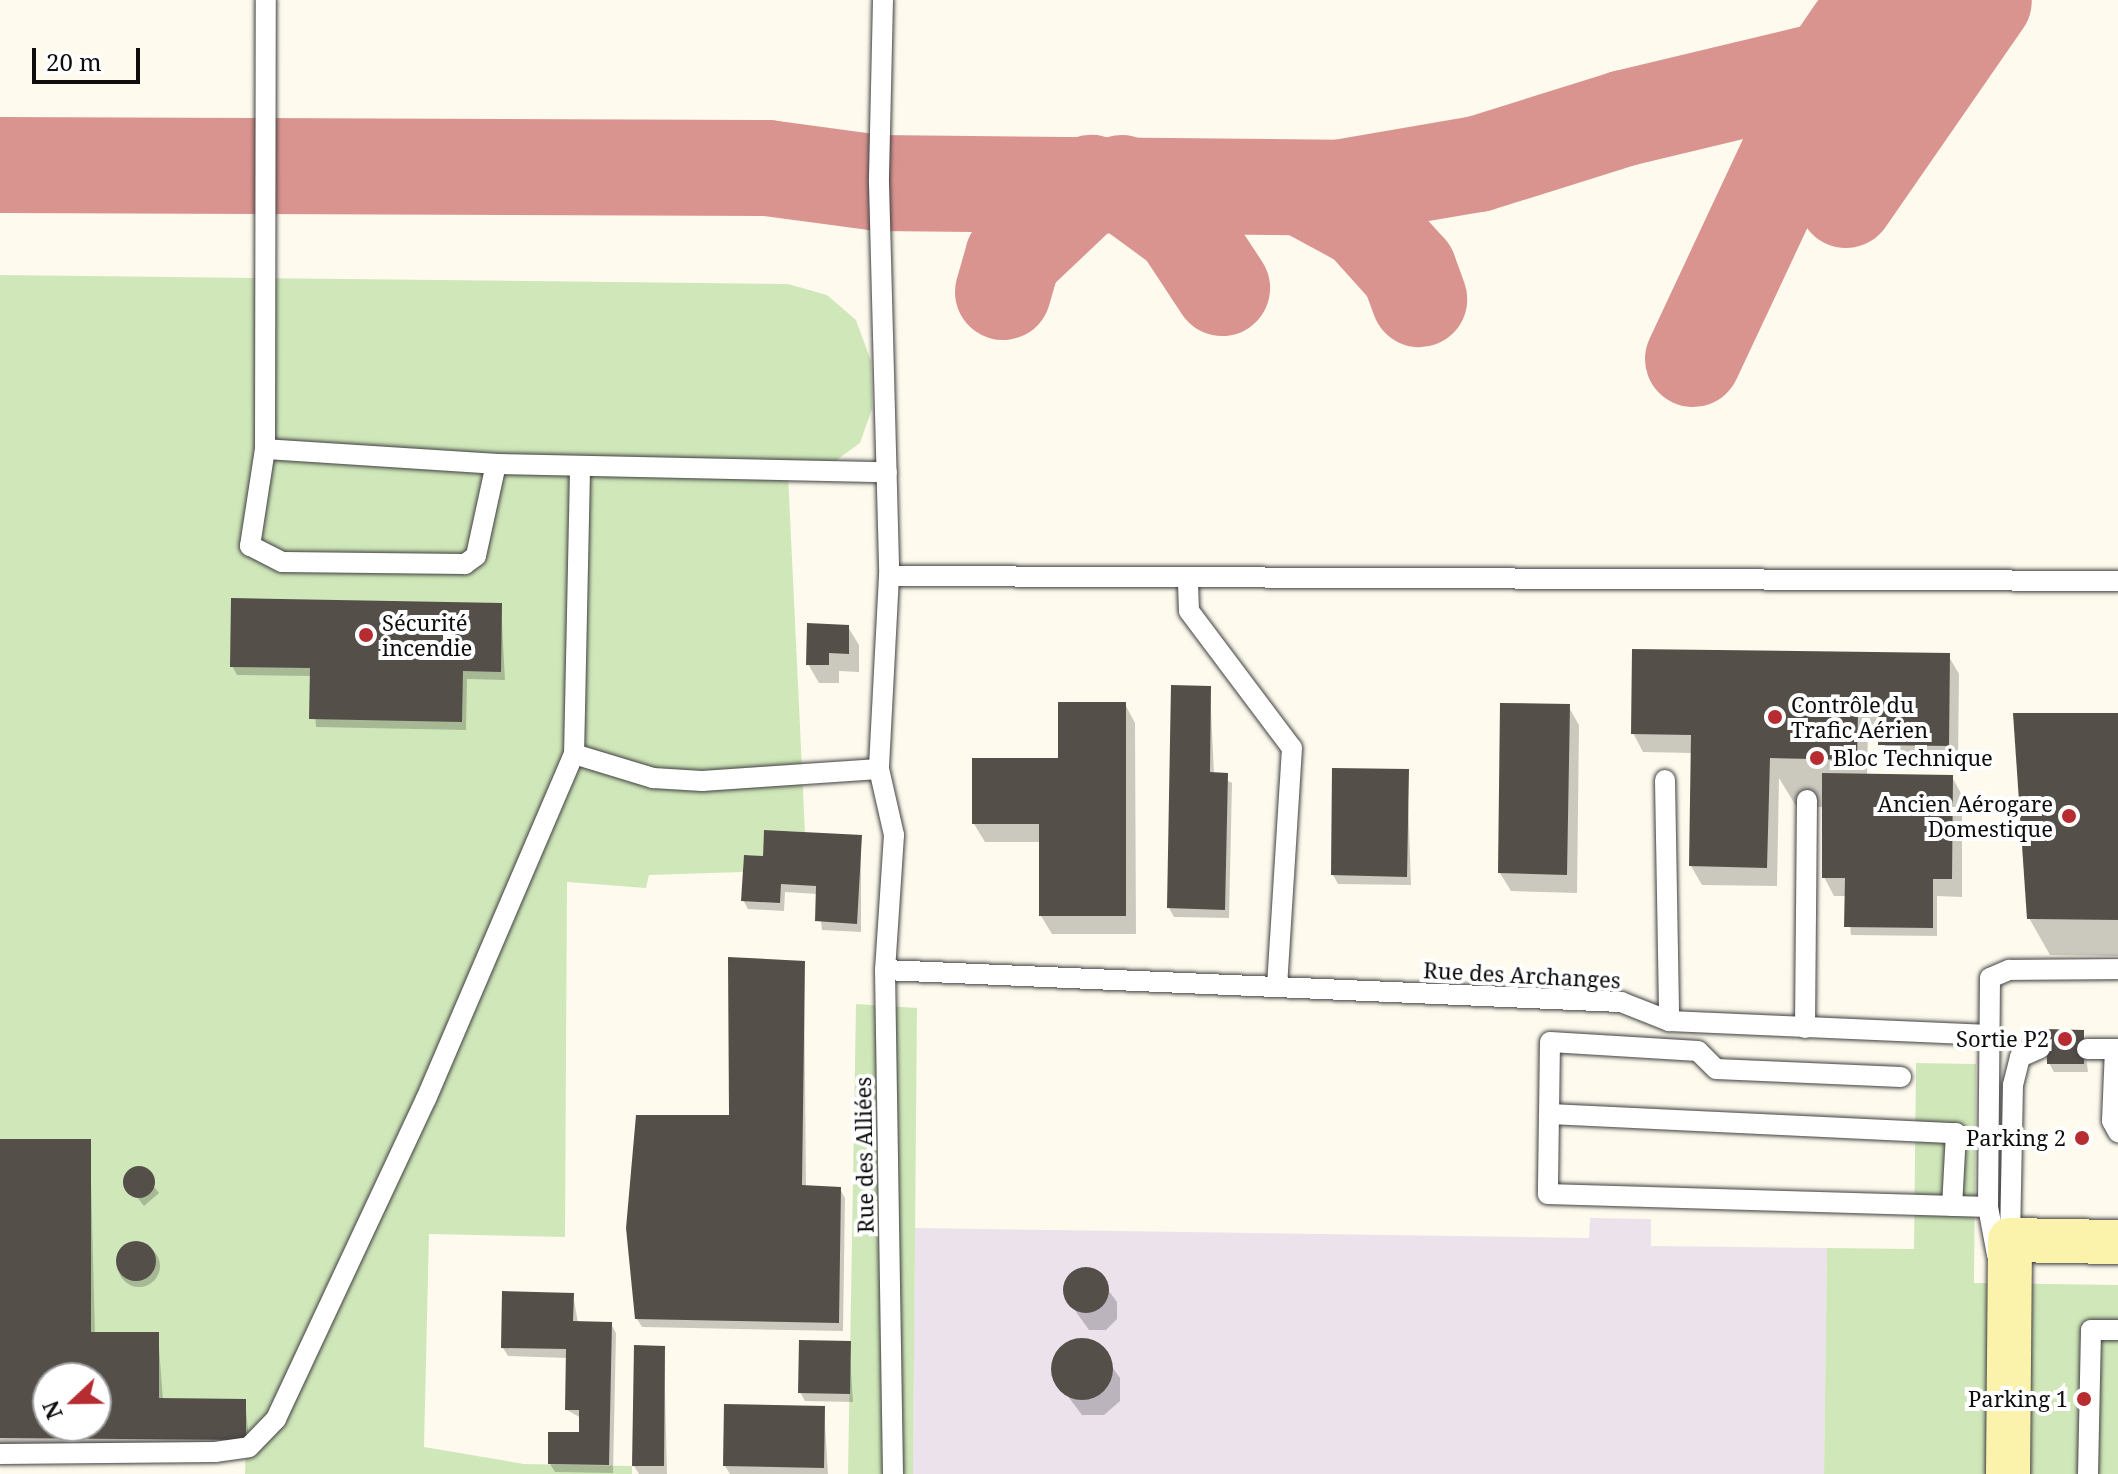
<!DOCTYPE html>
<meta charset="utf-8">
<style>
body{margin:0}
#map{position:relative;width:2118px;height:1474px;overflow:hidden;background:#fefbee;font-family:"Noto Serif",serif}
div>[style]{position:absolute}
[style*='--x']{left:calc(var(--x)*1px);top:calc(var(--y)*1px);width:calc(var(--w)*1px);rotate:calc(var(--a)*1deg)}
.industrial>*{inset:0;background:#ebe2ec}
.green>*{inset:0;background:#d0e7ba}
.shadow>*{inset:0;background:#0003}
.round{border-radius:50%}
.taxiway>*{height:96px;margin:-48px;padding:0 48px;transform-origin:48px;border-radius:48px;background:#da9490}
.building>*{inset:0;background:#554f4a}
.roads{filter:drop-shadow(0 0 2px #404040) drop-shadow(0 0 2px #404040)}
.lane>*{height:20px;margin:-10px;padding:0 10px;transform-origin:10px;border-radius:10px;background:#fff}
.secondary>*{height:44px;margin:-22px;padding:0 22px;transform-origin:22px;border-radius:22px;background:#fbf3ac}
.dots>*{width:22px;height:22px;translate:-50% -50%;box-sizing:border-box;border:4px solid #fff;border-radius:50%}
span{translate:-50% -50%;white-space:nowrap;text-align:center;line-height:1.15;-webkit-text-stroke:8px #fff;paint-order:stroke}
.poi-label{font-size:22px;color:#0d0d0d}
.left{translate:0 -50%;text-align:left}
.right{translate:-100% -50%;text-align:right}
.street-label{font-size:22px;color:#0d0d0d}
.north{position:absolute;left:32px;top:1362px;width:80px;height:80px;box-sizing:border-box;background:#fff;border:2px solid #9e9e9e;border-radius:50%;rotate:248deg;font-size:22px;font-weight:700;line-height:32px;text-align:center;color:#0d0d0d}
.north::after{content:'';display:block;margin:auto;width:28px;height:36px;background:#b62c31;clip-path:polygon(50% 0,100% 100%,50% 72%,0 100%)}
.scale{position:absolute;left:32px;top:48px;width:108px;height:36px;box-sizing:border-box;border:4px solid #0d0d0d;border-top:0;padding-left:10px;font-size:24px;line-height:28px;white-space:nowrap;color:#0d0d0d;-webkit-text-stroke:6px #fff;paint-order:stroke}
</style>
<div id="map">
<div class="industrial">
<div style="clip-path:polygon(1590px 1218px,1651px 1219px,1651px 1246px,1827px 1248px,1824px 1474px,913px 1474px,915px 1228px,1589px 1238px)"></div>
</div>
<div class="green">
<div style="clip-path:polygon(0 275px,788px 284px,827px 295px,856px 320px,871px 361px,872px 409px,860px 443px,827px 467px,788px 474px,805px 832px,764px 830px,763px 856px,744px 855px,743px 872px,649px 875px,646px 888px,567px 882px,565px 1237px,429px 1234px,424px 1447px,524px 1464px,632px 1466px,632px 1474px,245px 1474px,246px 1440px,159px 1398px,159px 1332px,91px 1332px,91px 1140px,0 1139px)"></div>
<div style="clip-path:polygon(856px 1004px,917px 1008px,913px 1474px,848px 1474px)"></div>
<div style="clip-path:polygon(1916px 1063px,1976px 1064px,1974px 1283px,2118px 1285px,2118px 1474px,1824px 1474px,1827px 1248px,1914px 1249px)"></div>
</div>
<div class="shadow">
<div style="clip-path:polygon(501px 605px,505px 680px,467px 679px,466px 730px,316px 727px,312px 676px,237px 675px,232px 666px)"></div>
<div style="clip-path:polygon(848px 627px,859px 645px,859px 672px,839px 671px,839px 683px,819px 683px,808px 664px)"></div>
<div style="clip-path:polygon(1948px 655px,1959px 674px,1958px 764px,1891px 763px,1880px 732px,1868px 731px,1867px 776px,1952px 777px,1962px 795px,1962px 897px,1937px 896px,1937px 936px,1851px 935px,1847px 896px,1834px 896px,1824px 877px,1824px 807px,1796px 806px,1779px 778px,1777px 886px,1702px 885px,1691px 866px,1692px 753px,1643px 752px,1633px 733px)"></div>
<div style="clip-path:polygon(1210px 688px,1214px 774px,1232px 783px,1229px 918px,1174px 917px,1169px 908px)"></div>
<div style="clip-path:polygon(1125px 704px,1135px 723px,1136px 934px,1052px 934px,1041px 916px,1041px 842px,985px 842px,974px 824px)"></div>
<div style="clip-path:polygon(1568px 706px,1579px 725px,1577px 893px,1511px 891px,1500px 873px)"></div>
<div style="clip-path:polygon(2118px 715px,2118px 956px,2050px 955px,2029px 918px)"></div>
<div style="clip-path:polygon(1407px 771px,1411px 885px,1338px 884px,1333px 875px)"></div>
<div style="clip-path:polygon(861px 837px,861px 932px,822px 930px,818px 894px,785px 892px,784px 911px,748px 909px,743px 900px,764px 858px)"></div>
<div style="clip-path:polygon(804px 963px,806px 1187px,840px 1189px,845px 1198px,843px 1331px,642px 1327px,637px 1319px)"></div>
<div style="clip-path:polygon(2083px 1031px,2088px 1072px,2054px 1072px,2049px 1063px)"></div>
<div style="clip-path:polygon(evenodd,0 1141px,90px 1141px,95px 1334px,158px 1334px,163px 1400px,245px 1401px,250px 1448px,0 1446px,0 1141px,48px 1378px,96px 1378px,96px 1426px,48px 1426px,48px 1378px)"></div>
<div style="clip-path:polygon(139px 1168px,159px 1193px,144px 1206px,125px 1182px)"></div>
<div class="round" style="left:118px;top:1245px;width:42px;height:42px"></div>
<div style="clip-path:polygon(1079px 1271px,1094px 1271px,1117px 1302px,1117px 1319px,1106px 1330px,1089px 1330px,1067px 1299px,1067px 1282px)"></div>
<div style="clip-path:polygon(573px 1294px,578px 1323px,611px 1324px,616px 1333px,613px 1473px,555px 1472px,550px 1464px,581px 1434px,581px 1418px,567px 1410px,568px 1358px,508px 1356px,503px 1348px)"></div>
<div style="clip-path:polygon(1072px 1342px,1094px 1342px,1120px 1378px,1120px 1401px,1104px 1415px,1082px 1415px,1055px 1379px,1056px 1357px)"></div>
<div style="clip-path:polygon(849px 1343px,853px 1402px,805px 1401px,800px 1392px)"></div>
<div style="clip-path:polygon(664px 1348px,667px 1474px,639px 1474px,634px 1466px)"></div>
<div style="clip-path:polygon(824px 1408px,828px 1474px,730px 1474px,725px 1466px)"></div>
</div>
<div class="taxiway">
<div style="--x:0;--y:165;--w:768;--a:0.22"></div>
<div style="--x:768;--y:168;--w:112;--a:7.7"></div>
<div style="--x:879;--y:183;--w:458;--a:0.6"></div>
<div style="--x:1337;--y:188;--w:143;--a:-9.7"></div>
<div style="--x:1478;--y:164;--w:154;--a:-17.4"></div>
<div style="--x:1625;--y:118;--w:210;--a:-13.5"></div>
<div style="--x:1829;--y:69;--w:86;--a:-21.8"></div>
<div style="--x:1909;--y:37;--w:65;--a:-34.4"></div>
<div style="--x:1122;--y:183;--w:74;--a:36.3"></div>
<div style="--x:1182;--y:227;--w:73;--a:56.7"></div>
<div style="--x:1305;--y:189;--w:67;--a:28.5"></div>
<div style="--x:1364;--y:221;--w:67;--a:48"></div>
<div style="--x:1409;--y:271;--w:30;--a:70"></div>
<div style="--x:1846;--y:200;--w:242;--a:-55.3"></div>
<div style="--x:1003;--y:292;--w:36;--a:-74"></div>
<div style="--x:1013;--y:257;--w:108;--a:-43.5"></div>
<div style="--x:1693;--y:359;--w:320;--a:-64.9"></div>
<div style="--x:1829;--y:69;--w:46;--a:-55.6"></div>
</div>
<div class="building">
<div style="clip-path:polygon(231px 598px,502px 603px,501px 672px,463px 671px,462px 722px,309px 719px,310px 668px,230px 667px)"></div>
<div style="clip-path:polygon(807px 623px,849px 625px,849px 654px,829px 653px,829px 665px,806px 665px)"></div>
<div style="clip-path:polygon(1632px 649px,1950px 653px,1949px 746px,1878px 745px,1878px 714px,1858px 713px,1857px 760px,1770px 758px,1767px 868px,1689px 866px,1691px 735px,1631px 734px)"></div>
<div style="clip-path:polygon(1171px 685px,1211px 686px,1210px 772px,1228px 773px,1225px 910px,1167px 908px)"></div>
<div style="clip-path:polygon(1058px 702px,1126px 702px,1126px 916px,1039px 916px,1039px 824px,972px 824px,972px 758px,1058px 758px)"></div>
<div style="clip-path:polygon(1500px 703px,1570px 704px,1567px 875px,1498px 873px)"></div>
<div style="clip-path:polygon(2013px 713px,2118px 713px,2118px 920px,2027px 919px)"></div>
<div style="clip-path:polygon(1332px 768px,1409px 769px,1407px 877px,1331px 875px)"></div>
<div style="clip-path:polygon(1822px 773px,1953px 775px,1952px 879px,1933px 879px,1933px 928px,1844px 927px,1845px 878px,1822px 878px)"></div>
<div style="clip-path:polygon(764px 830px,862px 835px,857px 924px,815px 921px,816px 886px,781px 884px,780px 903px,741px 901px,744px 855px,763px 856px)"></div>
<div style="clip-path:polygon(728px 957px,805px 961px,802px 1185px,841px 1187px,839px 1323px,635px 1319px,626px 1228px,636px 1115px,729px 1115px)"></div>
<div style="clip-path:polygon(2046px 1029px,2084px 1030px,2084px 1064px,2047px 1064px)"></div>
<div style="clip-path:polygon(evenodd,0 1139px,91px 1139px,91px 1332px,159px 1332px,159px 1398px,246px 1399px,246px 1440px,0 1438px,0 1139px,48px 1378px,96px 1378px,96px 1426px,48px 1426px,48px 1378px)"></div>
<div class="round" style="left:123px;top:1166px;width:32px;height:32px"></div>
<div class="round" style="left:116px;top:1241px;width:40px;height:40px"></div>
<div class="round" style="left:1063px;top:1267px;width:46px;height:46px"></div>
<div style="clip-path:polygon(502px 1291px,574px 1293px,573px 1321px,612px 1322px,609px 1465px,548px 1464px,548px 1432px,579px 1432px,579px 1410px,565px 1410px,566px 1349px,501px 1348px)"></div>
<div class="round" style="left:1051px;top:1338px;width:62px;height:62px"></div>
<div style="clip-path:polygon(799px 1340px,851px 1341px,850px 1394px,798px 1393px)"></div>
<div style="clip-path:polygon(634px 1345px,665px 1346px,664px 1466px,632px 1466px)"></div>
<div style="clip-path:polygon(724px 1404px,825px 1406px,824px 1468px,723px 1466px)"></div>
</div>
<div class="roads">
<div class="lane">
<div style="--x:883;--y:0;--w:183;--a:91.3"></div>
<div style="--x:879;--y:183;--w:393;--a:88.5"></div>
<div style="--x:889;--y:576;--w:193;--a:93"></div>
<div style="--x:879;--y:769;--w:68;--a:77.2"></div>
<div style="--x:894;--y:835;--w:135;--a:93.8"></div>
<div style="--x:885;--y:970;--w:504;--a:89.09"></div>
<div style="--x:265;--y:449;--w:231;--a:3.7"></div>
<div style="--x:496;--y:464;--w:94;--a:102.3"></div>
<div style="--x:476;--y:556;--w:14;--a:144"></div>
<div style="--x:465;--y:564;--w:183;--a:-179.4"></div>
<div style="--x:282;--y:562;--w:36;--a:-153"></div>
<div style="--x:250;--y:546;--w:98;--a:-81.2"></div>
<div style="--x:265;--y:449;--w:449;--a:-89.9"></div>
<div style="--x:496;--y:464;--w:391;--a:1.2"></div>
<div style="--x:580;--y:470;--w:284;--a:91.2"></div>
<div style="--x:574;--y:754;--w:83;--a:16.9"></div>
<div style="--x:653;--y:778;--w:49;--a:3.5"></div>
<div style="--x:702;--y:781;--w:177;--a:-3.9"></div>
<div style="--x:889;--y:576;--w:1229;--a:0.23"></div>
<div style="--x:1188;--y:583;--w:28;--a:88"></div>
<div style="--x:1189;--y:611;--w:171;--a:53.1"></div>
<div style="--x:1292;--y:748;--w:238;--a:93.6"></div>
<div style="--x:1665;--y:780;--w:241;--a:89"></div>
<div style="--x:885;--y:970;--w:737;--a:2.49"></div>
<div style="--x:1621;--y:1002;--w:52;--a:21.6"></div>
<div style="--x:1669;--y:1021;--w:315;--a:2.5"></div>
<div style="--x:1805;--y:1028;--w:228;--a:-89.5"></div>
<div style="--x:2087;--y:1049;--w:31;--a:0"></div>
<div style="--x:2115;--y:1049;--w:72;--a:92.4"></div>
<div style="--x:2112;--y:1121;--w:13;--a:61"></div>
<div style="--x:1901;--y:1077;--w:185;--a:-177.5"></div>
<div style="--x:1716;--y:1069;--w:25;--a:-135"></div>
<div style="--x:1698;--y:1051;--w:148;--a:-176.5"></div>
<div style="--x:1550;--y:1042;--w:152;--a:90.8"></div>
<div style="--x:1548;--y:1194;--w:440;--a:1.7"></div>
<div style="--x:1549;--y:1114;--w:407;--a:2.7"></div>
<div style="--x:1956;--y:1133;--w:73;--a:93.1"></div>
<div style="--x:2010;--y:1240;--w:155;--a:-88.9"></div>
<div style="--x:2013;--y:1085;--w:29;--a:-76"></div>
<div style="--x:2020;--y:1057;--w:22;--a:-24"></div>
<div style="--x:1997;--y:1255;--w:49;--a:-100.6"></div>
<div style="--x:1988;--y:1207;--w:229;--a:-89.5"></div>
<div style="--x:1990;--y:978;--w:21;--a:-23"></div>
<div style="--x:2009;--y:970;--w:109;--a:-0.5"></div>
<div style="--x:0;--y:1454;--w:215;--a:-0.5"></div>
<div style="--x:215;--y:1452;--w:34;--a:-8"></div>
<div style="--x:249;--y:1447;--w:39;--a:-46"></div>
<div style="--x:276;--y:1419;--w:353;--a:-64.9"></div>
<div style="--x:426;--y:1099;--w:375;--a:-66.8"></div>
<div style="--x:2088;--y:1474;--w:144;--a:-88.8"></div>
<div style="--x:2091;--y:1330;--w:27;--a:0"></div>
</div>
<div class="secondary">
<div style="--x:2008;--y:1474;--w:234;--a:-89.5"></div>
<div style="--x:2010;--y:1240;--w:108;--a:1.1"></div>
</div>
</div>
<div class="dots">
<div style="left:366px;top:635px;background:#b62c31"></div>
<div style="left:1775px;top:717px;background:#b62c31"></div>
<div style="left:1817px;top:758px;background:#b62c31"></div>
<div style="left:2069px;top:816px;background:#b62c31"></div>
<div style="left:2065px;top:1039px;background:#b62c31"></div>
<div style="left:2082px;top:1138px;background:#b62c31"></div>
<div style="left:2084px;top:1399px;background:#b62c31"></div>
</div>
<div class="poi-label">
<span class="left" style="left:382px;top:635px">Sécurité<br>incendie</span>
<span class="left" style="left:1791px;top:717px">Contrôle du<br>Trafic Aérien</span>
<span class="left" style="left:1833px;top:758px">Bloc Technique</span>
<span class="right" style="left:2053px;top:816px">Ancien Aérogare<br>Domestique</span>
<span class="right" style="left:2049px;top:1039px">Sortie P2</span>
<span class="right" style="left:2066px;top:1138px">Parking 2</span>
<span class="right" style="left:2068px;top:1399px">Parking 1</span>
</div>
<div class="street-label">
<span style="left:1522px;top:975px;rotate:3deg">Rue des Archanges</span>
<span style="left:864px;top:1155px;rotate:-91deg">Rue des Alliées</span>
</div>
<div class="north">N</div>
<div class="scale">20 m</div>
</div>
